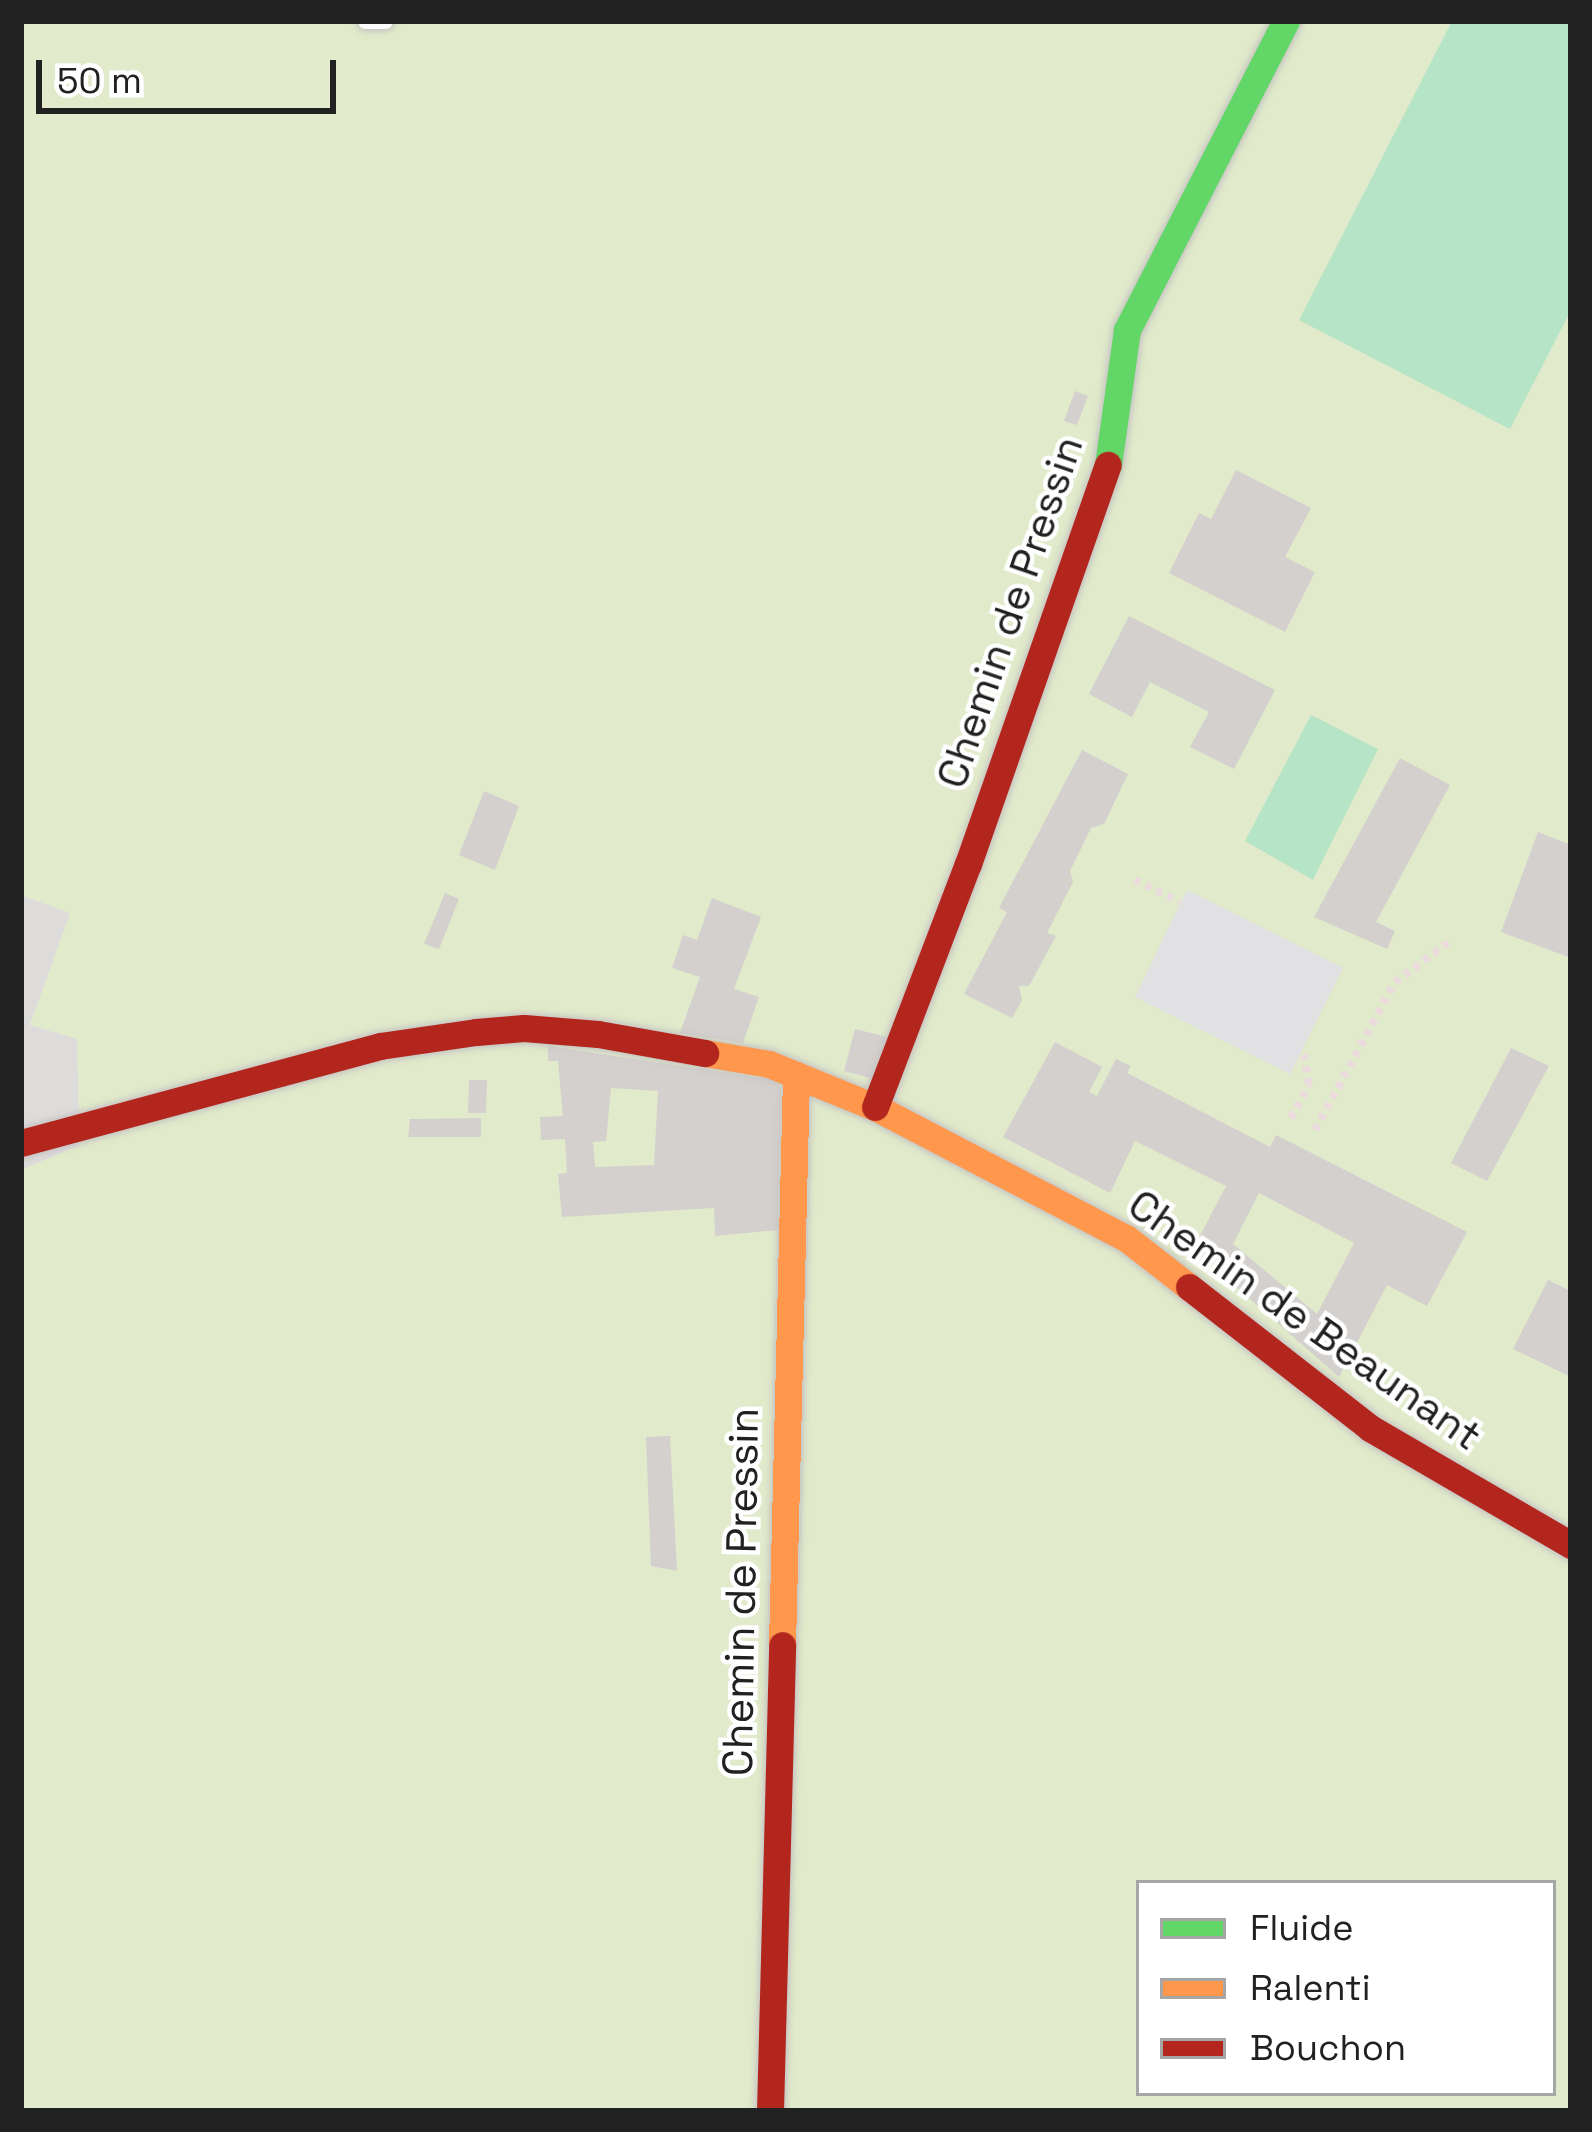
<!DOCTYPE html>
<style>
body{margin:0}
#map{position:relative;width:1592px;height:2132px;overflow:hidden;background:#efece9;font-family:"Space Grotesk",sans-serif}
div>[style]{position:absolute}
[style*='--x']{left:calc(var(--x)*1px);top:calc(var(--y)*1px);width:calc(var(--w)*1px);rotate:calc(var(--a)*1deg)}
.residential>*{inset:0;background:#dedcdb}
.grass>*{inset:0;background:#e1eaca}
.pitch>*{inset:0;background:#b6e4c7}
.plaza>*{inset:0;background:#e1e0e3}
.building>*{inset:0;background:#d4d0ce}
.path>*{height:8px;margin-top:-4px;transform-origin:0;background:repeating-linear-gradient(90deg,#ebdbdc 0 6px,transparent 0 12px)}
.roads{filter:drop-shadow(0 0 3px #c5c3c2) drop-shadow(0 0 3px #c5c3c2)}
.lane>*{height:15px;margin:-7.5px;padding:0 7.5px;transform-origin:7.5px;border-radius:7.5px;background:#fdfcfc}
.fast>*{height:27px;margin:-13.5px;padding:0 13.5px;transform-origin:13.5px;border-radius:13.5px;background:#63d668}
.slow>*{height:27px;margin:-13.5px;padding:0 13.5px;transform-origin:13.5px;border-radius:13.5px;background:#ff974d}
.jam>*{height:27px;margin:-13.5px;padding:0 13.5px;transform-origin:13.5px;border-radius:13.5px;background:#b3261e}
span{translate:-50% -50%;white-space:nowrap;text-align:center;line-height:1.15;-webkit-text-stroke:9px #fff;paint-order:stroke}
.street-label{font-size:42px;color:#212121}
.frame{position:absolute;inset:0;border:24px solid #212121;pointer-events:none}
.legend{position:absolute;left:1136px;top:1880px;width:420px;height:216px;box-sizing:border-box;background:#fff;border:3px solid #a6a6a6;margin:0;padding:15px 21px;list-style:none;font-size:36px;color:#212121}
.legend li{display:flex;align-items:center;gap:24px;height:60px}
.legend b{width:60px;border:3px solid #a6a6a6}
.scale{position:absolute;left:36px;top:60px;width:300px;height:54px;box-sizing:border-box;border:6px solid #212121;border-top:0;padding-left:15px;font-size:36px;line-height:42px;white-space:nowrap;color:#212121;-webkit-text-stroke:9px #fff;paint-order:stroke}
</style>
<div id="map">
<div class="residential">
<div style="clip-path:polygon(21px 895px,71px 913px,30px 1025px,77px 1038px,80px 1145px,21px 1170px)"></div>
</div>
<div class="grass">
<div style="clip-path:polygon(evenodd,21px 21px,1571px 21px,1571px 2111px,21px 2111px,21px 1170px,80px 1145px,77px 1039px,30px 1025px,70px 913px,21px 895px,21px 21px,1139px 1883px,1553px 1883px,1553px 2093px,1139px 2093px,1139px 1883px)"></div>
</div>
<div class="pitch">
<div style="clip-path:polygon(1452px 21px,1571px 21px,1571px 310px,1510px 429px,1299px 320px)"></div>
<div style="clip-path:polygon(1311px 715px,1378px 749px,1313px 880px,1245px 841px)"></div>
</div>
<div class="plaza">
<div style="clip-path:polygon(1187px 890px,1343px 968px,1290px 1074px,1135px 997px)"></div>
</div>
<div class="building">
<div style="clip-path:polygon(1075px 391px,1088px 396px,1077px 425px,1064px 421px)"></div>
<div style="clip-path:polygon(1236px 470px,1311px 508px,1285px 557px,1315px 572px,1285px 632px,1169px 573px,1199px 513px,1211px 519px)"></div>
<div style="clip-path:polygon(1129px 616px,1275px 690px,1234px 769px,1190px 747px,1209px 712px,1150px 682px,1132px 717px,1089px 694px)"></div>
<div style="clip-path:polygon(1082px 750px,1128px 774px,1104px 824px,1091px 828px,1070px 871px,1073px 882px,1047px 933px,1056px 936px,1029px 986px,1019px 986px,1022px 1000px,1012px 1018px,964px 994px,1007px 912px,999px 908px)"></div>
<div style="clip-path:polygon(1400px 758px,1450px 785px,1376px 922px,1395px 931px,1387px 949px,1314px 917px)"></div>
<div style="clip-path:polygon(484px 791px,519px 806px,495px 870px,459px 855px)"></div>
<div style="clip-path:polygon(1538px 832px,1571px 845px,1571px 958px,1501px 932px)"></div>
<div style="clip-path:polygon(445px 893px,459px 899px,439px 949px,424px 944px)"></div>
<div style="clip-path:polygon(712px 898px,761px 917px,734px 989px,759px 997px,743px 1043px,680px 1033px,700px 977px,672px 968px,683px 935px,697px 940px)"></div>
<div style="clip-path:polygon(855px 1029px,888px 1037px,877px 1080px,844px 1071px)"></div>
<div style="clip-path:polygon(evenodd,1055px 1042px,1102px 1067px,1089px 1092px,1097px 1096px,1116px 1059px,1131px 1066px,1127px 1073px,1270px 1147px,1276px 1135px,1467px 1232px,1427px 1306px,1387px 1285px,1339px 1377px,1193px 1249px,1226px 1186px,1135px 1141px,1110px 1193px,1003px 1137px,1055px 1042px,1259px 1193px,1354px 1243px,1317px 1314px,1233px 1244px,1259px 1193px)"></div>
<div style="clip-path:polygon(evenodd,548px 1046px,774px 1080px,781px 1090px,778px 1230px,715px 1236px,714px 1208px,562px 1217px,558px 1174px,567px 1173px,565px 1139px,541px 1140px,540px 1117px,563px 1116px,558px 1061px,548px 1061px,548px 1046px,611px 1088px,658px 1091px,654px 1165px,595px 1167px,593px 1142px,606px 1141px,611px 1088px)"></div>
<div style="clip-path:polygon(1511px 1048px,1549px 1066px,1487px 1181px,1451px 1163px)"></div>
<div style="clip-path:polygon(469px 1080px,487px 1080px,486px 1113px,468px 1113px)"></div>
<div style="clip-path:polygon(481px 1118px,481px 1137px,408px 1137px,410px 1119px)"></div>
<div style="clip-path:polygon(1548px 1280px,1571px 1291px,1571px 1377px,1513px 1349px)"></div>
<div style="clip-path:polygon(670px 1436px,677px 1571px,651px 1566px,646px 1437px)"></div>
</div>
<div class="path">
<div style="--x:1135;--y:880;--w:50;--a:26.1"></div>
<div style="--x:1291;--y:1118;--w:38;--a:-62"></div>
<div style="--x:1309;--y:1084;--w:35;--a:-100"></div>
<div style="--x:1315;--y:1130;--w:168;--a:-61.6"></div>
<div style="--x:1395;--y:982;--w:67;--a:-36.5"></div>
</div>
<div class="roads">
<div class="lane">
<div style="--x:365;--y:21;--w:20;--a:0"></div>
</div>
<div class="fast">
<div style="--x:1108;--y:465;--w:136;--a:-82"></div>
<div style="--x:1127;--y:330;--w:348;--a:-62.8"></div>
</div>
<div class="slow">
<div style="--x:705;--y:1053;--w:65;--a:9.8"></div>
<div style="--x:769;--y:1064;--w:114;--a:22.1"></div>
<div style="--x:875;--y:1107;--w:283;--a:27.6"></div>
<div style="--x:1126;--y:1238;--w:80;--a:37.9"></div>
<div style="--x:782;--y:1645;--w:570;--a:-88.59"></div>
</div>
<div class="jam">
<div style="--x:875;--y:1107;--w:260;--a:-69.1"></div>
<div style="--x:968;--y:864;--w:423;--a:-70.7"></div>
<div style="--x:21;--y:1143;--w:372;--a:-15.1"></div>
<div style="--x:380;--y:1046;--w:97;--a:-8.3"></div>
<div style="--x:476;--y:1032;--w:48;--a:-4.8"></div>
<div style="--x:524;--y:1028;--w:74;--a:4.6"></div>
<div style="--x:598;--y:1034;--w:109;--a:10.1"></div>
<div style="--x:1189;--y:1287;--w:229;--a:37.9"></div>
<div style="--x:1370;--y:1428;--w:233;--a:30.2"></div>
<div style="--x:770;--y:2111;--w:466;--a:-88.5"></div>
</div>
</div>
<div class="street-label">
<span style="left:1010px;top:612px;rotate:-71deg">Chemin de Pressin</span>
<span style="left:1305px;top:1320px;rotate:35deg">Chemin de Beaunant</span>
<span style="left:741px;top:1592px;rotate:-89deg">Chemin de Pressin</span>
</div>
<div class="frame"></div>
<ul class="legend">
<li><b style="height:15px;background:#63d668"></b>Fluide</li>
<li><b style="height:15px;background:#ff974d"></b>Ralenti</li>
<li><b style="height:15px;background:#b3261e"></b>Bouchon</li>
</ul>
<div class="scale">50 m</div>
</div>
